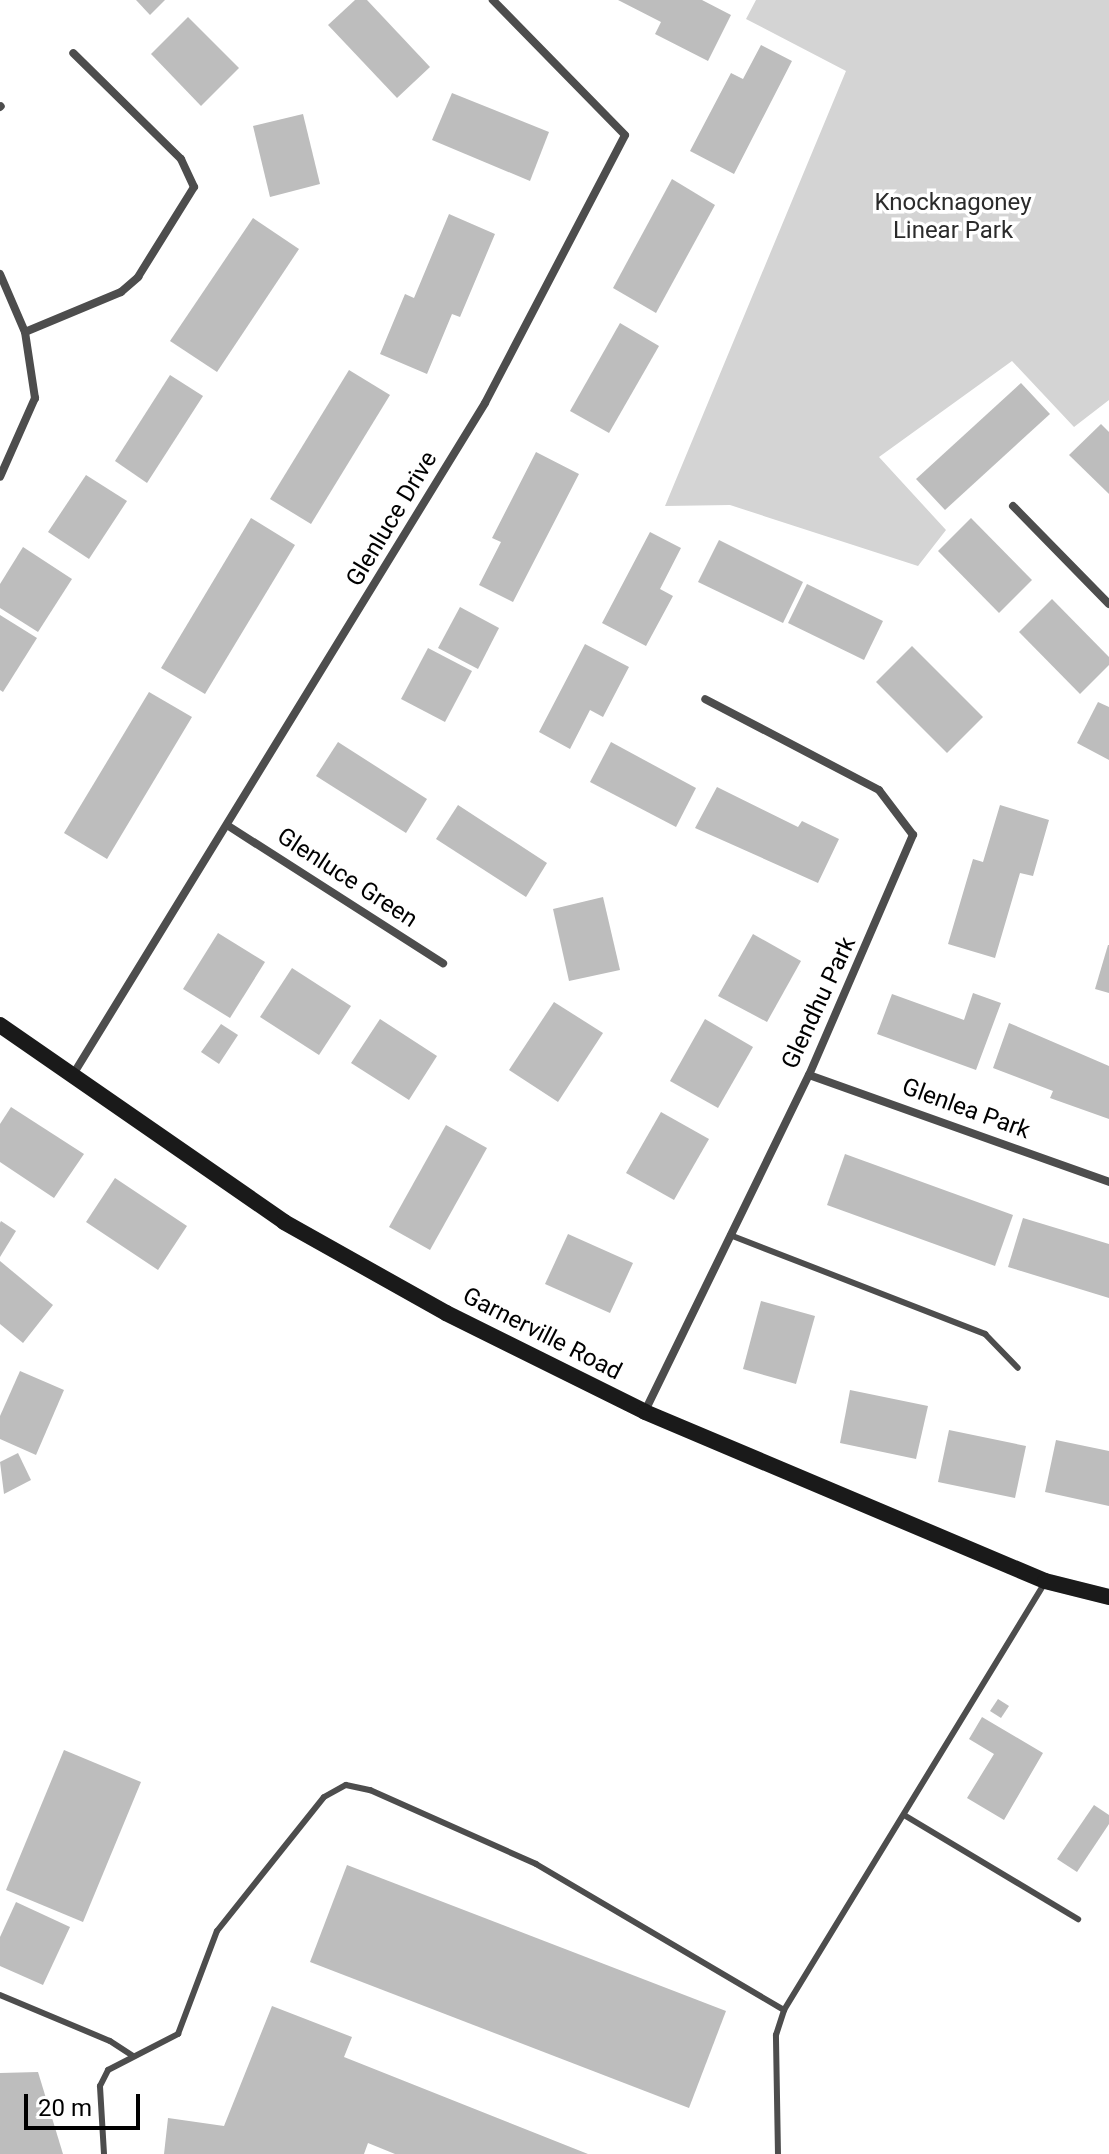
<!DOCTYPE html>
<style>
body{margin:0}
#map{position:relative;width:1109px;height:2154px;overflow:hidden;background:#fff;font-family:Roboto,sans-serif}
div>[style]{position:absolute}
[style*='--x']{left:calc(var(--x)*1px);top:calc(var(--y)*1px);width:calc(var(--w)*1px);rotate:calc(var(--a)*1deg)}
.green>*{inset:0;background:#d4d4d4}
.building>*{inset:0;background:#bdbdbd}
.lane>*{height:6px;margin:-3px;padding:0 3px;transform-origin:3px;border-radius:3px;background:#4d4d4d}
.street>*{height:8px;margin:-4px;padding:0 4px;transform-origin:4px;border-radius:4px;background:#4d4d4d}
.secondary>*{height:16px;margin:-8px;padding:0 8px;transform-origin:8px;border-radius:8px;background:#1a1a1a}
span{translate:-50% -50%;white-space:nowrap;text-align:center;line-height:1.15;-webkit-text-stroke:7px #fff;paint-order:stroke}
.park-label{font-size:24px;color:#2b2b2b}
.street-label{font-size:24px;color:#000}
.scale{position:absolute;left:24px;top:2094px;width:116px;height:36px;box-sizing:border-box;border:4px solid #000;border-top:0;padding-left:10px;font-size:24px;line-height:28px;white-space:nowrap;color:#000;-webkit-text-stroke:6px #fff;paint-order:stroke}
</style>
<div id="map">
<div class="green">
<div style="clip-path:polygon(756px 0,1109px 0,1109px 400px,1074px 427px,1012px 361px,879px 457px,946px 530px,918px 566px,730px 505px,665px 506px,846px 71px,746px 19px)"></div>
</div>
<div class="building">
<div style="clip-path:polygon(136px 0,165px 0,150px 15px)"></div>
<div style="clip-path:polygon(355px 0,367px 0,430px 67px,397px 98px,328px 25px)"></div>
<div style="clip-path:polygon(618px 0,702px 0,731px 15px,708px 61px,655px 34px,661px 22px)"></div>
<div style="clip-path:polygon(188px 17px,239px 68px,201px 106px,151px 54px)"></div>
<div style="clip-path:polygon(761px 45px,792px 61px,734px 174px,690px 151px,731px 73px,743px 79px)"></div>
<div style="clip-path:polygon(452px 93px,549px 132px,530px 181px,432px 140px)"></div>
<div style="clip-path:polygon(303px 114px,320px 184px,270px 197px,253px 126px)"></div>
<div style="clip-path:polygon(672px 179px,715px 205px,656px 313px,613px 288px)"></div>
<div style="clip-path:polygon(449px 214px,495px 234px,460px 317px,452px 314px,427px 374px,380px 354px,405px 294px,414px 298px)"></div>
<div style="clip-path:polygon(253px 218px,299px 249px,217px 372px,170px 341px)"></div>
<div style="clip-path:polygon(620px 323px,659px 346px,609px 433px,570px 411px)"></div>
<div style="clip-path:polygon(349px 370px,390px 395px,311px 524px,270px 499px)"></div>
<div style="clip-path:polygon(170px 375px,203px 396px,147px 483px,115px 461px)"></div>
<div style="clip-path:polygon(1021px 383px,1050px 414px,945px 510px,916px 479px)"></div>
<div style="clip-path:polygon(1101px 424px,1109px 432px,1109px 494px,1069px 455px)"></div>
<div style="clip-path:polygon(536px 452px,579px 474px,513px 602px,479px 585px,501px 542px,492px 538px)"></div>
<div style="clip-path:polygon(86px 475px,127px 501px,89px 559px,48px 532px)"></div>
<div style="clip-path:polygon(251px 518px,295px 545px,205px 694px,161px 668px)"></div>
<div style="clip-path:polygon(971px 518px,1032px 580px,999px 613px,938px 551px)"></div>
<div style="clip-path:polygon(650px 532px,681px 548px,660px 589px,673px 596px,646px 646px,602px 623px)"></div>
<div style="clip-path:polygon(719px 540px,803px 582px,783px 623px,698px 582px)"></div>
<div style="clip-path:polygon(23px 547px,72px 579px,38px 632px,0 608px,0 584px)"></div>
<div style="clip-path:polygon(807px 584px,883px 621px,864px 660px,788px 623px)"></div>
<div style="clip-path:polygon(1052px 599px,1109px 657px,1109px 665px,1080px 694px,1019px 632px)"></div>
<div style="clip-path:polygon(460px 607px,499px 628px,478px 669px,438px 648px)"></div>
<div style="clip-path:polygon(0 615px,37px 638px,3px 692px,0 690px)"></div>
<div style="clip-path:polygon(585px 644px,629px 667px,603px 717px,590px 710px,570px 749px,539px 732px)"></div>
<div style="clip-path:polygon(912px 646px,983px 717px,947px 753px,876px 682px)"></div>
<div style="clip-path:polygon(428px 648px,472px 671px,445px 722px,401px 699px)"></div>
<div style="clip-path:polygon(149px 692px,192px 717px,107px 859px,64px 833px)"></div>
<div style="clip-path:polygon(1098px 702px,1109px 707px,1109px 760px,1077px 743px)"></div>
<div style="clip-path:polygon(338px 742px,427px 799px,406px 833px,316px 776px)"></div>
<div style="clip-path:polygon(611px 742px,696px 788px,676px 827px,590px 782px)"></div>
<div style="clip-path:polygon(717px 787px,798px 827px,802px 821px,839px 839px,818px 883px,695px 828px)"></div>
<div style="clip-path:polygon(458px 805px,547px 863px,526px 897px,436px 839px)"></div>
<div style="clip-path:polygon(1000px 805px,1049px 820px,1033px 876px,1020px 873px,995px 958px,948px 944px,973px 859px,983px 862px)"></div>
<div style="clip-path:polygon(603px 897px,620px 970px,569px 981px,553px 909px)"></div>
<div style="clip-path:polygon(218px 933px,265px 962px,230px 1018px,183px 989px)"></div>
<div style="clip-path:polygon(753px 934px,801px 961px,767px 1022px,718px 996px)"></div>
<div style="clip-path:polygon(1108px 945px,1109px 945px,1109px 993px,1095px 989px)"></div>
<div style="clip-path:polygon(292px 968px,351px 1006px,319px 1055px,260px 1017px)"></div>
<div style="clip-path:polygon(973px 993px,1001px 1003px,976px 1070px,877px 1034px,892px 994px,964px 1020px)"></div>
<div style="clip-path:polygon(554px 1002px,603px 1033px,558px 1102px,509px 1070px)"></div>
<div style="clip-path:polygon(380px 1019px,437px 1056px,409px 1100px,351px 1063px)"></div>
<div style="clip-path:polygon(705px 1019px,753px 1047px,718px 1108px,670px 1081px)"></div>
<div style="clip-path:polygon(1009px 1023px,1109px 1066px,1109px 1119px,1050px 1098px,1053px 1091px,993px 1068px)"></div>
<div style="clip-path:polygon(221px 1024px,238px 1035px,219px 1064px,201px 1052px)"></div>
<div style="clip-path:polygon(11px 1107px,84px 1154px,54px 1198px,0 1162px,0 1124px)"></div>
<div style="clip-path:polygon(661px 1112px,709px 1139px,674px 1200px,626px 1173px)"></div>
<div style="clip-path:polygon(446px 1125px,487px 1148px,430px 1250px,389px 1227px)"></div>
<div style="clip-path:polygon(845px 1154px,1013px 1215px,995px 1266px,827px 1205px)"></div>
<div style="clip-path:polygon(115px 1178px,187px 1226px,158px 1270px,86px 1222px)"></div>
<div style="clip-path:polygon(1023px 1218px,1109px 1244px,1109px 1298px,1008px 1267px)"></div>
<div style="clip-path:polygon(1px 1221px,16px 1231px,0 1257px,0 1223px)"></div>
<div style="clip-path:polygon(568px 1234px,633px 1263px,610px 1313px,545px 1284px)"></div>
<div style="clip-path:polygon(0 1261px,53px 1305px,23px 1343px,0 1324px)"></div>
<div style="clip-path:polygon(761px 1301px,815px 1316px,796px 1384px,743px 1369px)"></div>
<div style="clip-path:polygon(20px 1371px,64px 1390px,36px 1455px,0 1439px,0 1416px)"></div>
<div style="clip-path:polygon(850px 1390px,928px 1406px,916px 1459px,840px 1443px)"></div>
<div style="clip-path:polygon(949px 1430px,1026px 1446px,1015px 1498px,938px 1482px)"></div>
<div style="clip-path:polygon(1056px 1440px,1109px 1451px,1109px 1506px,1045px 1492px)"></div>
<div style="clip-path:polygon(18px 1453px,31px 1480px,4px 1494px,0 1462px)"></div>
<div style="clip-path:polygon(998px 1699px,1009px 1706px,1001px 1718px,990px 1711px)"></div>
<div style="clip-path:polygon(982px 1717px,1043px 1753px,1004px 1820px,967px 1798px,994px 1754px,969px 1739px)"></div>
<div style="clip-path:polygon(64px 1750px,141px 1782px,83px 1922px,6px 1890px)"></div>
<div style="clip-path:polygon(1094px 1805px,1109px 1815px,1109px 1824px,1077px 1872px,1057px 1859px)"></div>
<div style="clip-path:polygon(347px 1865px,726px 2011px,689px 2108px,310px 1962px)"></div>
<div style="clip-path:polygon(16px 1902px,70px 1927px,43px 1985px,0 1966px,0 1937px)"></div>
<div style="clip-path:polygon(272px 2006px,352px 2037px,344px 2057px,588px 2154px,395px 2154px,368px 2143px,364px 2154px,164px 2154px,168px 2118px,224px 2126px)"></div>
<div style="clip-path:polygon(38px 2072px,63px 2154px,0 2154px,0 2073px)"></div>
</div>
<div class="lane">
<div style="--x:730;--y:1235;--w:274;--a:21.2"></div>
<div style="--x:985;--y:1334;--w:47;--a:45.9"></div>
<div style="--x:904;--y:1815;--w:203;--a:30.9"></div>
<div style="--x:0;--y:1995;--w:119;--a:22.7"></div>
<div style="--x:110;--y:2041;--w:27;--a:33"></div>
<div style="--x:104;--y:2154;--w:68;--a:-93.4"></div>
<div style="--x:100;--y:2086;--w:18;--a:-63"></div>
<div style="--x:108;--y:2070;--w:79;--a:-27.2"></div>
<div style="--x:178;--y:2034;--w:110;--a:-69.3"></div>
<div style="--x:217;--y:1931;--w:171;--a:-51.4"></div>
<div style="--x:324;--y:1797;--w:25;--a:-29"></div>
<div style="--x:346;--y:1785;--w:25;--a:12"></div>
<div style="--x:370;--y:1790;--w:182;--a:24"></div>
<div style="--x:536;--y:1864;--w:288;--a:30.5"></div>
<div style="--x:778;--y:2154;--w:119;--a:-91"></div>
<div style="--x:776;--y:2035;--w:26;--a:-72"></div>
<div style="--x:784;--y:2010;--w:499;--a:-58.6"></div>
</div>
<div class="street">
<div style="--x:0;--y:107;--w:1;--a:-45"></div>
<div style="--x:0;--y:274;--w:63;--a:66.7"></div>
<div style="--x:25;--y:332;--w:67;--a:81.4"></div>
<div style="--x:35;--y:398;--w:86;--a:113.9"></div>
<div style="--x:25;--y:332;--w:104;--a:-22.6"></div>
<div style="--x:121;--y:292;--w:23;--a:-41"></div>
<div style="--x:138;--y:277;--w:106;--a:-58.1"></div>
<div style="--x:194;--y:187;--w:31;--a:-115"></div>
<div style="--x:181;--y:159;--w:151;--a:-135.5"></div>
<div style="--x:1013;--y:506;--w:137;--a:45.6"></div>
<div style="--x:230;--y:827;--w:253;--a:32.6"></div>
<div style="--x:74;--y:1073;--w:786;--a:-58.47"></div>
<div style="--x:485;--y:403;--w:302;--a:-62.4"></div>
<div style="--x:625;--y:135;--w:189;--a:-134.4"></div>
<div style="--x:809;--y:1075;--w:319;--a:19.6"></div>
<div style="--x:645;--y:1411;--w:374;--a:-64"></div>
<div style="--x:809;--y:1075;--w:262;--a:-66.6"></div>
<div style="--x:913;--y:835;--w:56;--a:-127.1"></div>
<div style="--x:879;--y:790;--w:196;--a:-152.4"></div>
</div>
<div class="secondary">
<div style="--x:0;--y:1025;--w:346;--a:34.7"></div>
<div style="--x:284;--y:1222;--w:186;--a:29.3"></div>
<div style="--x:446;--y:1313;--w:222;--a:26.4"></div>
<div style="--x:645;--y:1412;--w:434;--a:22.9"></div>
<div style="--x:1045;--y:1581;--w:66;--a:14"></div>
</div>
<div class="park-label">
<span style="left:953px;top:217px">Knocknagoney<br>Linear Park</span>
</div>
<div class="street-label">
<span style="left:392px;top:519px;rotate:-59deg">Glenluce Drive</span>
<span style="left:347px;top:878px;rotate:33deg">Glenluce Green</span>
<span style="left:819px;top:1003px;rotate:-65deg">Glendhu Park</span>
<span style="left:966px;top:1109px;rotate:20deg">Glenlea Park</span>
<span style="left:542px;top:1334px;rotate:27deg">Garnerville Road</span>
</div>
<div class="scale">20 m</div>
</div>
